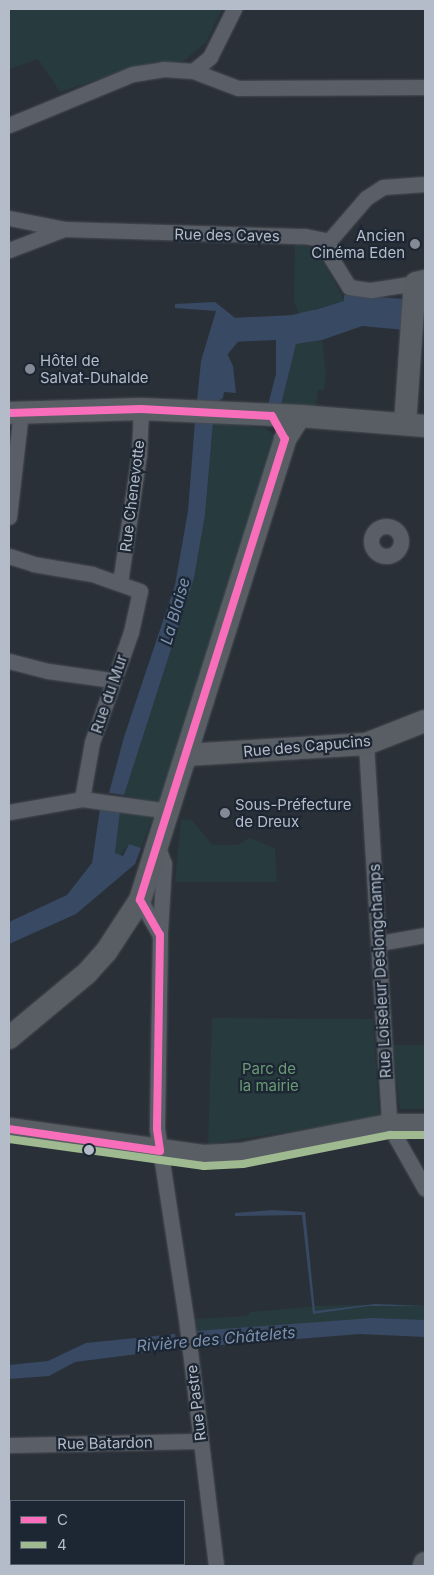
<!DOCTYPE html>
<meta charset="utf-8">
<style>
body{margin:0}
#map{position:relative;width:434px;height:1575px;overflow:hidden;background:#2a3038;font-family:Inter,sans-serif}
div>[style]{position:absolute}
[style*='--x']{left:calc(var(--x)*1px);top:calc(var(--y)*1px);width:calc(var(--w)*1px);rotate:calc(var(--a)*1deg)}
.green>*{inset:0;background:#273a3e}
.water>*{inset:0;background:#384963}
.river>*{height:24px;margin:-12px;padding:0 12px;transform-origin:12px;border-radius:12px;background:#384963}
.roads{filter:drop-shadow(0 0 1px #484c53) drop-shadow(0 0 1px #484c53)}
.street>*{height:15px;margin:-7.5px;padding:0 7.5px;transform-origin:7.5px;border-radius:7.5px;background:#5a5e66}
.street>.ring{margin:-7.5px;padding:0;box-sizing:content-box;background:none;border:15px solid #5a5e66;border-radius:50%}
.secondary>*{height:22px;margin:-11px;padding:0 11px;transform-origin:11px;border-radius:11px;background:#595d64}
.bus-1>*{height:8px;margin:-4px;padding:0 4px;transform-origin:4px;border-radius:4px;background:#f86eba}
.bus-2>*{height:8px;margin:-4px;padding:0 4px;transform-origin:4px;border-radius:4px;background:#9fb990}
.dots>*{width:14px;height:14px;translate:-50% -50%;box-sizing:border-box;border:2px solid #1d2633;border-radius:50%}
span{translate:-50% -50%;white-space:nowrap;text-align:center;line-height:1.15;-webkit-text-stroke:4.5px #1d2633;paint-order:stroke}
.street-label{font-size:15px;color:#b4bcc9}
.poi-label{font-size:15px;color:#b4bcc9}
.right{translate:-100% -50%;text-align:right}
.left{translate:0 -50%;text-align:left}
.park-label{font-size:15px;color:#6b9a76}
.water-label{font-size:16px;color:#7c92b1;font-style:italic}
.frame{position:absolute;inset:0;border:10px solid #b4bcc9;pointer-events:none}
.legend{position:absolute;left:10px;top:1500px;width:175px;height:65px;box-sizing:border-box;background:#1d2633;border:1px solid #59626f;margin:0;padding:6px 9px;list-style:none;font-size:15px;color:#b4bcc9}
.legend li{display:flex;align-items:center;gap:10px;height:25px}
.legend b{width:25px;border:1px solid #59626f}
</style>
<div id="map">
<div class="green">
<div style="clip-path:polygon(9px 9px,222px 9px,206px 42px,180px 64px,130px 69px,60px 92px,38px 59px,9px 69px)"></div>
<div style="clip-path:polygon(295px 243px,316px 249px,345px 301px,299px 314px,294px 301px)"></div>
<div style="clip-path:polygon(322px 340px,326px 375px,324px 390px,318px 390px,315px 410px,280px 409px,296px 344px)"></div>
<div style="clip-path:polygon(213px 422px,265px 428px,275px 436px,165px 805px,124px 795px,194px 578px,205px 515px)"></div>
<div style="clip-path:polygon(120px 811px,153px 816px,141px 848px,129px 844px,119px 857px,115px 851px)"></div>
<div style="clip-path:polygon(181px 819px,192px 820px,212px 845px,238px 845px,249px 838px,275px 848px,277px 882px,175px 882px)"></div>
<div style="clip-path:polygon(212px 1018px,373px 1019px,379px 1118px,208px 1144px)"></div>
<div style="clip-path:polygon(393px 1045px,425px 1045px,425px 1109px,400px 1109px)"></div>
<div style="clip-path:polygon(390px 1304px,425px 1306px,425px 1325px,403px 1323px,194px 1336px,191px 1319px,247px 1316px,250px 1312px,318px 1306px)"></div>
</div>
<div class="water">
<div style="clip-path:polygon(344px 295px,406px 299px,405px 330px,362px 326px,322px 340px,296px 344px,280px 409px,267px 409px,276px 374px,276px 339px,281px 338px,285px 319px,344px 301px)"></div>
<div style="clip-path:polygon(215px 302px,244px 325px,244px 339px,231px 340px,225px 349px,233px 366px,236px 393px,224px 392px,223px 398px,216px 402px,197px 401px,201px 361px,216px 311px,175px 308px,175px 304px)"></div>
<div style="clip-path:polygon(195px 421px,213px 422px,205px 515px,194px 578px,124px 795px,109px 793px,124px 737px,175px 585px,188px 511px)"></div>
<div style="clip-path:polygon(100px 809px,120px 811px,115px 853px,123px 856px,129px 844px,141px 848px,135px 864px,76px 914px,9px 944px,9px 922px,67px 895px,92px 863px)"></div>
<div style="clip-path:polygon(272px 1210px,305px 1212px,315px 1311px,375px 1304px,425px 1306px,368px 1306px,313px 1314px,302px 1215px,235px 1216px,235px 1213px)"></div>
<div style="clip-path:polygon(372px 1318px,425px 1320px,425px 1337px,360px 1334px,198px 1347px,196px 1331px)"></div>
<div style="clip-path:polygon(175px 1334px,177px 1349px,75px 1362px,49px 1376px,9px 1379px,9px 1365px,48px 1361px,86px 1343px)"></div>
</div>
<div class="river">
<div style="--x:219;--y:346;--w:21;--a:-51"></div>
<div style="--x:232;--y:330;--w:62;--a:-2.8"></div>
<div style="--x:294;--y:327;--w:21;--a:-14"></div>
</div>
<div class="roads">
<div class="street">
<div style="--x:193;--y:71;--w:22;--a:-39"></div>
<div style="--x:210;--y:57;--w:54;--a:-63.4"></div>
<div style="--x:9;--y:125;--w:134;--a:-22.4"></div>
<div style="--x:133;--y:74;--w:30;--a:-9"></div>
<div style="--x:163;--y:69;--w:30;--a:4"></div>
<div style="--x:193;--y:71;--w:48;--a:20.7"></div>
<div style="--x:238;--y:88;--w:187;--a:-0.3"></div>
<div style="--x:9;--y:218;--w:56;--a:11.3"></div>
<div style="--x:329;--y:241;--w:57;--a:-49.3"></div>
<div style="--x:366;--y:198;--w:20;--a:-33"></div>
<div style="--x:383;--y:187;--w:42;--a:-4.1"></div>
<div style="--x:329;--y:241;--w:17;--a:83"></div>
<div style="--x:331;--y:258;--w:34;--a:58"></div>
<div style="--x:349;--y:287;--w:22;--a:8"></div>
<div style="--x:371;--y:290;--w:46;--a:-8.8"></div>
<div style="--x:9;--y:250;--w:59;--a:-20.9"></div>
<div style="--x:64;--y:229;--w:241;--a:1.7"></div>
<div style="--x:305;--y:236;--w:25;--a:12"></div>
<div style="--x:9;--y:517;--w:106;--a:-83.5"></div>
<div class="ring" style="left:371px;top:526px;width:15px;height:15px"></div>
<div style="--x:9;--y:556;--w:25;--a:18"></div>
<div style="--x:33;--y:564;--w:60;--a:9.6"></div>
<div style="--x:92;--y:574;--w:51;--a:19.5"></div>
<div style="--x:140;--y:591;--w:42;--a:102.4"></div>
<div style="--x:131;--y:632;--w:117;--a:109.5"></div>
<div style="--x:92;--y:742;--w:58;--a:100"></div>
<div style="--x:120;--y:583;--w:129;--a:-81.6"></div>
<div style="--x:139;--y:455;--w:46;--a:-87.5"></div>
<div style="--x:9;--y:661;--w:40;--a:14.4"></div>
<div style="--x:48;--y:671;--w:58;--a:8"></div>
<div style="--x:366;--y:744;--w:382;--a:86.5"></div>
<div style="--x:389;--y:1125;--w:73;--a:60.6"></div>
<div style="--x:9;--y:812;--w:74;--a:-10.1"></div>
<div style="--x:82;--y:799;--w:89;--a:7.8"></div>
<div style="--x:158;--y:848;--w:17;--a:69"></div>
<div style="--x:164;--y:864;--w:67;--a:93.4"></div>
<div style="--x:140;--y:900;--w:40;--a:60.3"></div>
<div style="--x:160;--y:935;--w:194;--a:90.9"></div>
<div style="--x:157;--y:1129;--w:199;--a:81.3"></div>
<div style="--x:187;--y:1326;--w:242;--a:83.1"></div>
<div style="--x:379;--y:943;--w:47;--a:-9.9"></div>
<div style="--x:9;--y:1445;--w:192;--a:-1.2"></div>
</div>
<div class="secondary">
<div style="--x:9;--y:413;--w:132;--a:-1.7"></div>
<div style="--x:141;--y:409;--w:159;--a:2.5"></div>
<div style="--x:300;--y:416;--w:125;--a:4.6"></div>
<div style="--x:405;--y:424;--w:129;--a:-86"></div>
<div style="--x:414;--y:295;--w:12;--a:-81"></div>
<div style="--x:416;--y:283;--w:9;--a:-13"></div>
<div style="--x:186;--y:755;--w:180;--a:-3.5"></div>
<div style="--x:366;--y:744;--w:63;--a:-21.3"></div>
<div style="--x:9;--y:1038;--w:102;--a:-39.8"></div>
<div style="--x:87;--y:973;--w:28;--a:-48"></div>
<div style="--x:106;--y:952;--w:62;--a:-56.8"></div>
<div style="--x:140;--y:900;--w:483;--a:-72.5"></div>
<div style="--x:285;--y:439;--w:27;--a:-57"></div>
<div style="--x:9;--y:1129;--w:196;--a:7.9"></div>
<div style="--x:203;--y:1156;--w:38;--a:-3"></div>
<div style="--x:241;--y:1154;--w:151;--a:-11.1"></div>
<div style="--x:389;--y:1125;--w:36;--a:0"></div>
<div style="--x:424;--y:1566;--w:3;--a:-72"></div>
</div>
</div>
<div class="bus-1">
<div style="--x:9;--y:413;--w:132;--a:-1.7"></div>
<div style="--x:141;--y:409;--w:131;--a:3.1"></div>
<div style="--x:272;--y:416;--w:26;--a:61"></div>
<div style="--x:285;--y:439;--w:483;--a:107.5"></div>
<div style="--x:140;--y:900;--w:40;--a:60.3"></div>
<div style="--x:160;--y:935;--w:194;--a:90.9"></div>
<div style="--x:157;--y:1129;--w:22;--a:82"></div>
<div style="--x:160;--y:1151;--w:153;--a:-171.7"></div>
</div>
<div class="bus-2">
<div style="--x:9;--y:1139;--w:197;--a:7.9"></div>
<div style="--x:204;--y:1166;--w:39;--a:-3"></div>
<div style="--x:243;--y:1164;--w:150;--a:-11.2"></div>
<div style="--x:390;--y:1135;--w:35;--a:0"></div>
</div>
<div class="dots">
<div style="left:415px;top:244px;background:#848b96"></div>
<div style="left:30px;top:369px;background:#848b96"></div>
<div style="left:225px;top:813px;background:#848b96"></div>
<div style="left:89px;top:1150px;background:#b4bcc9"></div>
</div>
<div class="street-label">
<span style="left:227px;top:235px;rotate:1deg">Rue des Caves</span>
<span style="left:132px;top:496px;rotate:-83deg">Rue Chenevotte</span>
<span style="left:109px;top:694px;rotate:-71deg">Rue du Mur</span>
<span style="left:307px;top:746px;rotate:-5deg">Rue des Capucins</span>
<span style="left:380px;top:971px;rotate:-93deg">Rue Loiseleur Deslongchamps</span>
<span style="left:196px;top:1403px;rotate:-97deg">Rue Pastre</span>
<span style="left:105px;top:1443px;rotate:-1deg">Rue Batardon</span>
</div>
<div class="poi-label">
<span class="right" style="left:405px;top:244px">Ancien<br>Cinéma Eden</span>
<span class="left" style="left:40px;top:369px">Hôtel de<br>Salvat-Duhalde</span>
<span class="left" style="left:235px;top:813px">Sous-Préfecture<br>de Dreux</span>
</div>
<div class="park-label">
<span style="left:269px;top:1077px">Parc de<br>la mairie</span>
</div>
<div class="water-label">
<span style="left:175px;top:611px;rotate:-74deg">La Blaise</span>
<span style="left:216px;top:1339px;rotate:-5deg">Rivière des Châtelets</span>
</div>
<div class="frame"></div>
<ul class="legend">
<li><b style="height:6px;background:#f86eba"></b>C</li>
<li><b style="height:6px;background:#9fb990"></b>4</li>
</ul>
</div>
